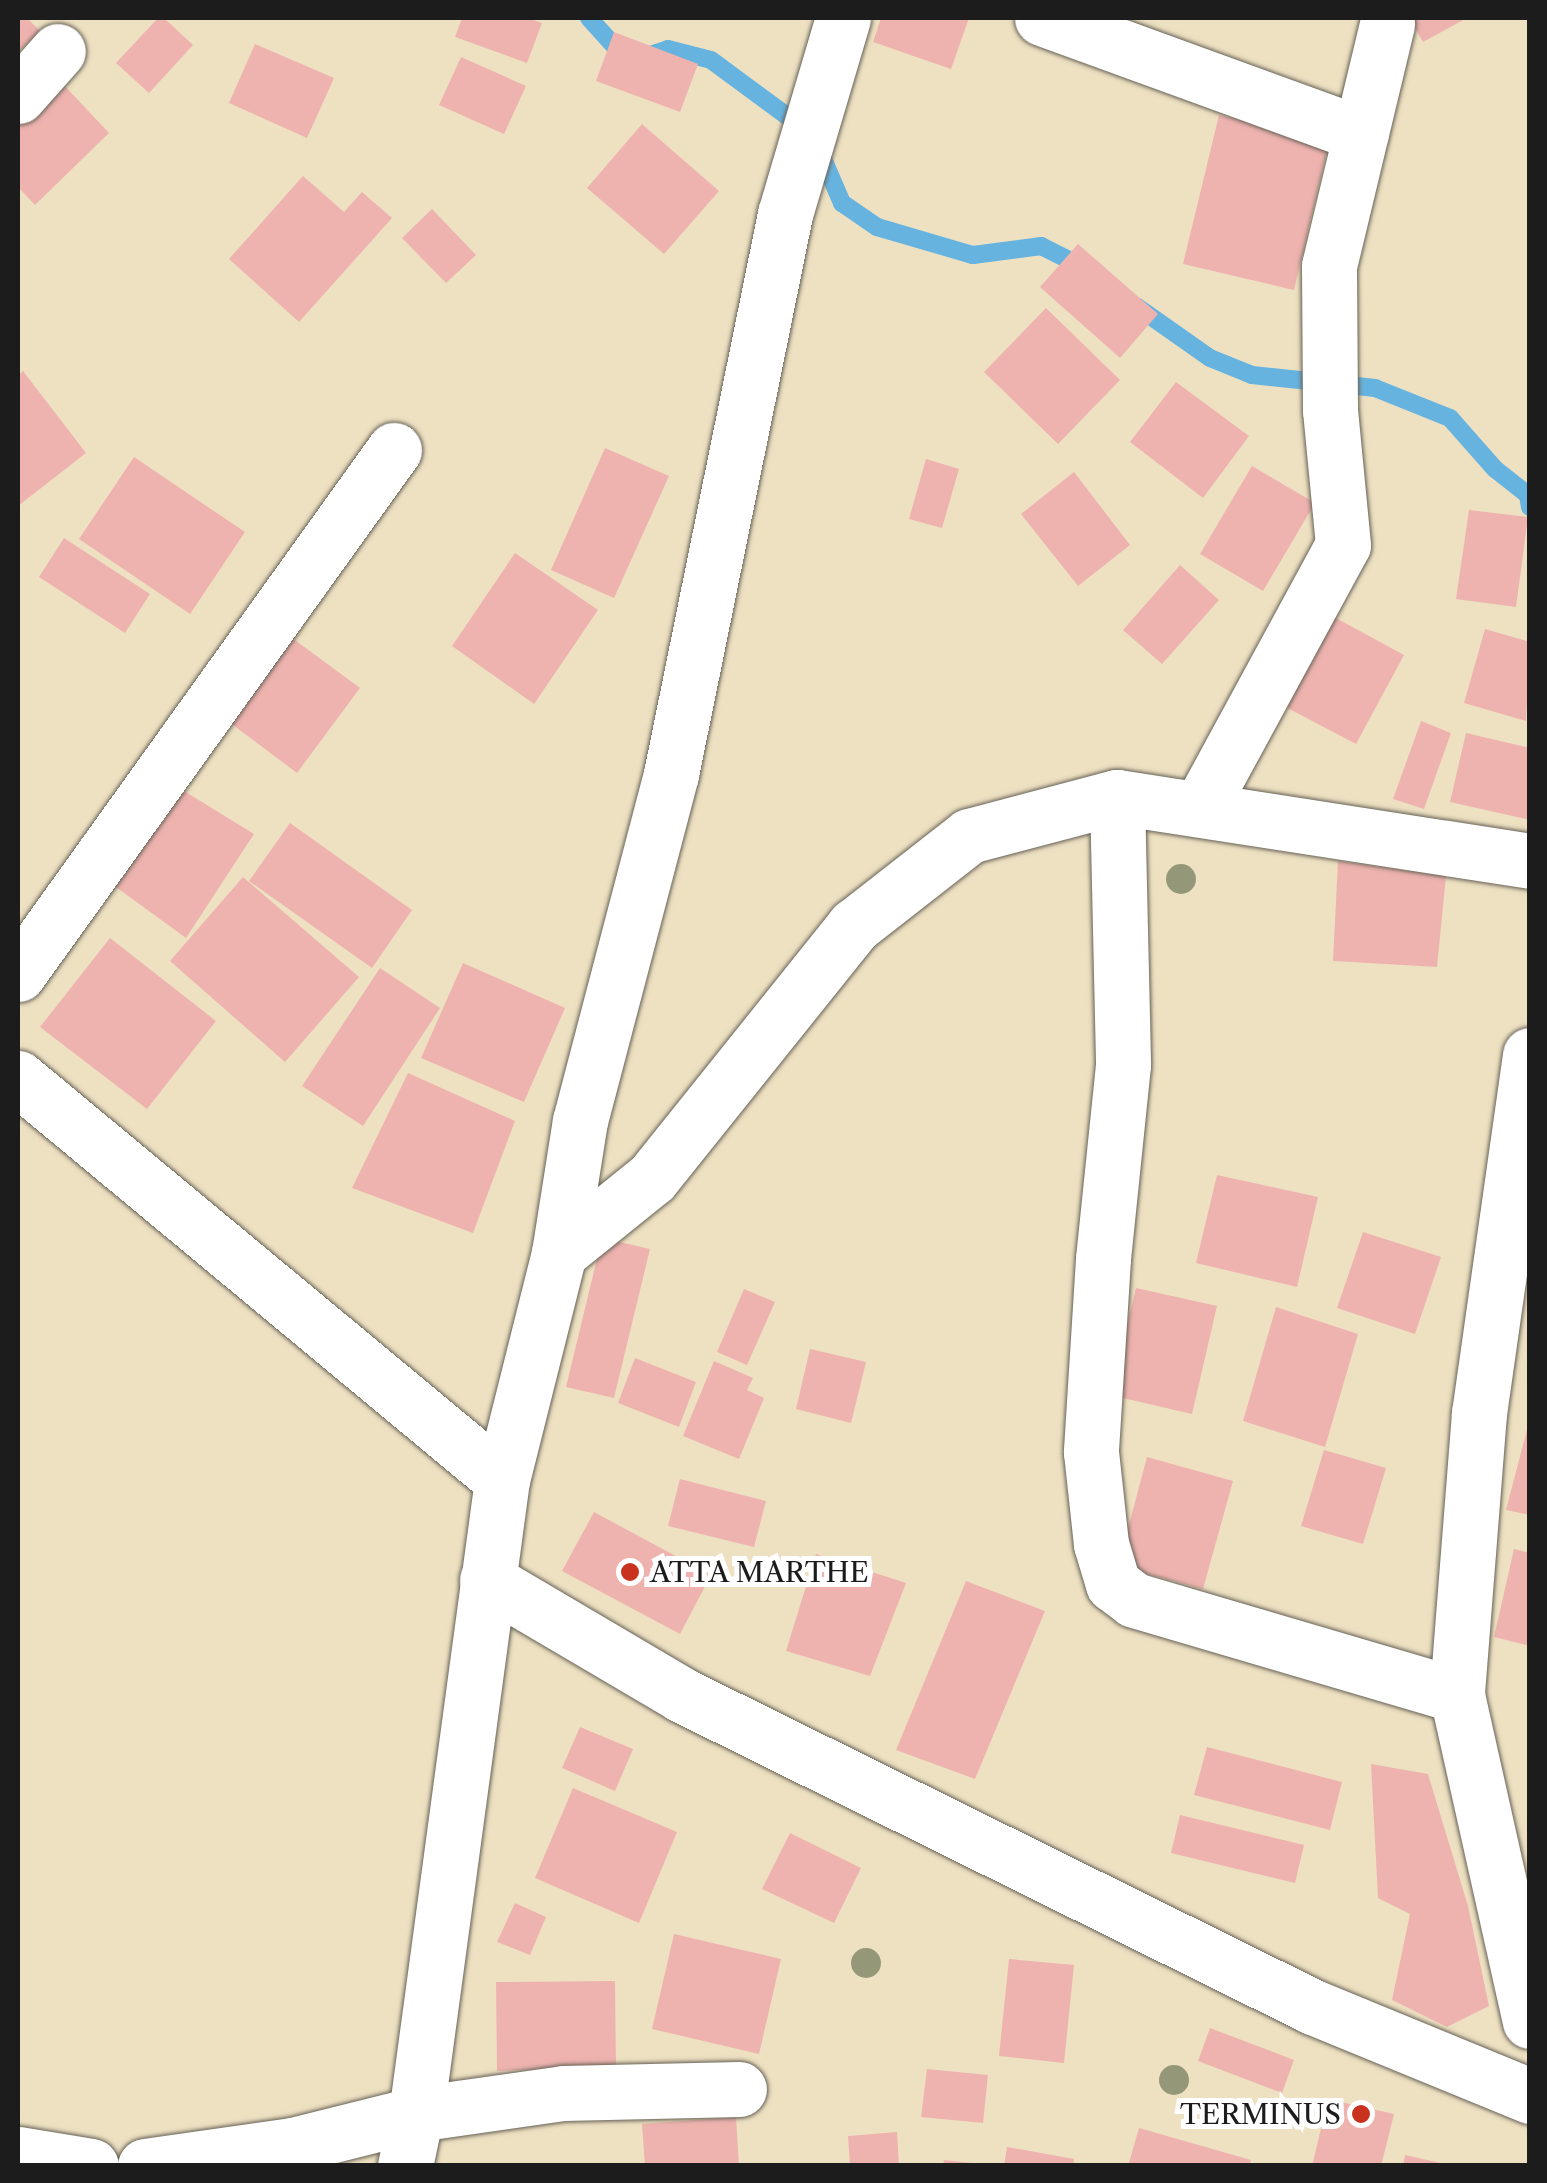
<!DOCTYPE html>
<style>
body{margin:0}
#map{position:relative;width:1547px;height:2183px;overflow:hidden;background:#eee1c2;font-family:"Libre Caslon Text",serif}
div>[style]{position:absolute}
[style*='--x']{left:calc(var(--x)*1px);top:calc(var(--y)*1px);width:calc(var(--w)*1px);rotate:calc(var(--a)*1deg)}
.stream>*{height:18px;margin:-9px;padding:0 9px;transform-origin:9px;border-radius:9px;background:#67b3e0}
.building>*{inset:0;background:#eeb3af}
.roads{filter:drop-shadow(0 0 2px #666156) drop-shadow(0 0 2px #666156)}
.minor>*{height:55px;margin:-27.5px;padding:0 27.5px;transform-origin:27.5px;border-radius:27.5px;background:#fff}
.trees>*{width:30px;height:30px;margin:-15px;border-radius:50%;background:#959779}
.dots>*{width:28px;height:28px;translate:-50% -50%;box-sizing:border-box;border:5px solid #fff;border-radius:50%}
span{translate:-50% -50%;white-space:nowrap;text-align:center;line-height:1.15;-webkit-text-stroke:10px #fff;paint-order:stroke}
.poi-label{font-size:28px;color:#1c1c1c}
.left{translate:0 -50%;text-align:left}
.right{translate:-100% -50%;text-align:right}
.frame{position:absolute;inset:0;border:20px solid #1c1c1c;pointer-events:none}
</style>
<div id="map">
<div class="stream">
<div style="--x:589;--y:18;--w:43;--a:47.8"></div>
<div style="--x:618;--y:50;--w:27;--a:15"></div>
<div style="--x:644;--y:57;--w:25;--a:-18"></div>
<div style="--x:668;--y:49;--w:44;--a:14.3"></div>
<div style="--x:711;--y:60;--w:113;--a:36.4"></div>
<div style="--x:820;--y:152;--w:56;--a:66.7"></div>
<div style="--x:842;--y:203;--w:42;--a:34.4"></div>
<div style="--x:877;--y:227;--w:100;--a:16.3"></div>
<div style="--x:973;--y:255;--w:69;--a:-7.5"></div>
<div style="--x:1041;--y:246;--w:51;--a:26.6"></div>
<div style="--x:1136;--y:306;--w:90;--a:35.1"></div>
<div style="--x:1210;--y:358;--w:45;--a:22"></div>
<div style="--x:1252;--y:375;--w:124;--a:6"></div>
<div style="--x:1375;--y:388;--w:81;--a:21.8"></div>
<div style="--x:1450;--y:418;--w:68;--a:48.6"></div>
<div style="--x:1495;--y:469;--w:42;--a:38.2"></div>
<div style="--x:1528;--y:495;--w:12;--a:81"></div>
</div>
<div class="building">
<div style="clip-path:polygon(18px 18px,27px 18px,40px 31px,18px 52px)"></div>
<div style="clip-path:polygon(158px 18px,164px 18px,193px 45px,149px 93px,116px 63px)"></div>
<div style="clip-path:polygon(462px 18px,528px 18px,542px 23px,527px 63px,455px 37px)"></div>
<div style="clip-path:polygon(881px 18px,969px 18px,951px 69px,873px 42px)"></div>
<div style="clip-path:polygon(1409px 18px,1467px 18px,1423px 42px)"></div>
<div style="clip-path:polygon(614px 32px,698px 64px,680px 112px,596px 81px)"></div>
<div style="clip-path:polygon(255px 44px,334px 78px,307px 138px,229px 103px)"></div>
<div style="clip-path:polygon(461px 57px,526px 86px,504px 134px,439px 105px)"></div>
<div style="clip-path:polygon(62px 83px,109px 133px,35px 205px,18px 187px,18px 125px)"></div>
<div style="clip-path:polygon(1219px 115px,1329px 141px,1294px 290px,1183px 264px)"></div>
<div style="clip-path:polygon(642px 124px,719px 191px,664px 254px,587px 188px)"></div>
<div style="clip-path:polygon(303px 176px,344px 212px,362px 192px,392px 218px,299px 322px,229px 259px)"></div>
<div style="clip-path:polygon(432px 209px,476px 255px,446px 283px,402px 238px)"></div>
<div style="clip-path:polygon(1078px 244px,1158px 314px,1120px 358px,1040px 287px)"></div>
<div style="clip-path:polygon(1046px 308px,1120px 380px,1058px 444px,984px 372px)"></div>
<div style="clip-path:polygon(23px 371px,86px 453px,18px 506px,18px 375px)"></div>
<div style="clip-path:polygon(1176px 382px,1249px 436px,1203px 498px,1130px 442px)"></div>
<div style="clip-path:polygon(605px 448px,669px 476px,614px 598px,551px 570px)"></div>
<div style="clip-path:polygon(134px 457px,245px 532px,190px 614px,79px 539px)"></div>
<div style="clip-path:polygon(926px 459px,959px 469px,942px 528px,909px 519px)"></div>
<div style="clip-path:polygon(1252px 466px,1315px 503px,1263px 591px,1200px 554px)"></div>
<div style="clip-path:polygon(1074px 472px,1130px 545px,1078px 586px,1021px 514px)"></div>
<div style="clip-path:polygon(1469px 510px,1528px 517px,1516px 607px,1456px 599px)"></div>
<div style="clip-path:polygon(64px 538px,150px 594px,125px 633px,39px 577px)"></div>
<div style="clip-path:polygon(515px 553px,598px 610px,534px 704px,452px 646px)"></div>
<div style="clip-path:polygon(1180px 565px,1219px 600px,1162px 664px,1123px 630px)"></div>
<div style="clip-path:polygon(1325px 612px,1404px 655px,1356px 744px,1276px 702px)"></div>
<div style="clip-path:polygon(1485px 629px,1530px 642px,1526px 721px,1464px 703px)"></div>
<div style="clip-path:polygon(284px 632px,360px 688px,297px 773px,221px 716px)"></div>
<div style="clip-path:polygon(1421px 721px,1451px 733px,1424px 809px,1393px 799px)"></div>
<div style="clip-path:polygon(1466px 733px,1530px 748px,1530px 820px,1450px 802px)"></div>
<div style="clip-path:polygon(171px 783px,254px 834px,186px 938px,105px 879px)"></div>
<div style="clip-path:polygon(290px 823px,412px 910px,372px 968px,249px 881px)"></div>
<div style="clip-path:polygon(1338px 861px,1446px 876px,1437px 967px,1333px 961px)"></div>
<div style="clip-path:polygon(243px 877px,359px 977px,285px 1062px,170px 961px)"></div>
<div style="clip-path:polygon(110px 938px,216px 1021px,147px 1109px,40px 1027px)"></div>
<div style="clip-path:polygon(463px 963px,565px 1008px,524px 1102px,421px 1058px)"></div>
<div style="clip-path:polygon(380px 968px,440px 1008px,363px 1126px,302px 1086px)"></div>
<div style="clip-path:polygon(408px 1073px,515px 1121px,473px 1233px,352px 1188px)"></div>
<div style="clip-path:polygon(1217px 1175px,1318px 1197px,1297px 1287px,1196px 1263px)"></div>
<div style="clip-path:polygon(1363px 1232px,1441px 1257px,1415px 1334px,1337px 1308px)"></div>
<div style="clip-path:polygon(602px 1238px,650px 1249px,614px 1398px,566px 1387px)"></div>
<div style="clip-path:polygon(1136px 1288px,1217px 1306px,1192px 1414px,1110px 1395px)"></div>
<div style="clip-path:polygon(744px 1289px,775px 1302px,747px 1365px,717px 1352px)"></div>
<div style="clip-path:polygon(1276px 1307px,1358px 1334px,1325px 1447px,1243px 1421px)"></div>
<div style="clip-path:polygon(810px 1349px,866px 1362px,851px 1423px,796px 1409px)"></div>
<div style="clip-path:polygon(635px 1358px,696px 1382px,679px 1427px,618px 1403px)"></div>
<div style="clip-path:polygon(714px 1361px,753px 1378px,747px 1390px,764px 1398px,739px 1459px,683px 1436px)"></div>
<div style="clip-path:polygon(1530px 1418px,1530px 1515px,1506px 1510px)"></div>
<div style="clip-path:polygon(1324px 1450px,1386px 1468px,1363px 1544px,1301px 1526px)"></div>
<div style="clip-path:polygon(1147px 1457px,1233px 1481px,1203px 1589px,1118px 1566px)"></div>
<div style="clip-path:polygon(680px 1479px,766px 1501px,754px 1547px,668px 1526px)"></div>
<div style="clip-path:polygon(594px 1512px,711px 1575px,680px 1634px,562px 1571px)"></div>
<div style="clip-path:polygon(1514px 1549px,1530px 1553px,1530px 1646px,1494px 1637px)"></div>
<div style="clip-path:polygon(816px 1554px,906px 1583px,870px 1676px,786px 1651px)"></div>
<div style="clip-path:polygon(966px 1581px,1045px 1611px,975px 1779px,896px 1750px)"></div>
<div style="clip-path:polygon(580px 1727px,633px 1749px,615px 1791px,562px 1768px)"></div>
<div style="clip-path:polygon(1207px 1747px,1342px 1782px,1330px 1830px,1194px 1795px)"></div>
<div style="clip-path:polygon(1371px 1764px,1428px 1774px,1468px 1906px,1489px 2006px,1447px 2027px,1392px 2000px,1410px 1914px,1378px 1898px)"></div>
<div style="clip-path:polygon(573px 1788px,677px 1832px,639px 1923px,535px 1878px)"></div>
<div style="clip-path:polygon(1180px 1815px,1304px 1845px,1295px 1883px,1171px 1853px)"></div>
<div style="clip-path:polygon(790px 1833px,861px 1868px,834px 1923px,762px 1889px)"></div>
<div style="clip-path:polygon(515px 1903px,546px 1917px,530px 1955px,497px 1942px)"></div>
<div style="clip-path:polygon(674px 1934px,781px 1959px,759px 2054px,652px 2029px)"></div>
<div style="clip-path:polygon(1009px 1959px,1074px 1965px,1064px 2063px,999px 2056px)"></div>
<div style="clip-path:polygon(615px 1981px,616px 2066px,497px 2071px,496px 1982px)"></div>
<div style="clip-path:polygon(1210px 2028px,1294px 2060px,1282px 2093px,1198px 2061px)"></div>
<div style="clip-path:polygon(927px 2069px,988px 2075px,983px 2123px,921px 2117px)"></div>
<div style="clip-path:polygon(1328px 2099px,1394px 2114px,1381px 2166px,1312px 2166px)"></div>
<div style="clip-path:polygon(736px 2117px,739px 2166px,645px 2166px,642px 2124px)"></div>
<div style="clip-path:polygon(1139px 2128px,1251px 2160px,1249px 2166px,1128px 2166px)"></div>
<div style="clip-path:polygon(897px 2132px,899px 2166px,850px 2166px,848px 2136px)"></div>
<div style="clip-path:polygon(1007px 2147px,1074px 2159px,1073px 2166px,1004px 2166px)"></div>
<div style="clip-path:polygon(1405px 2155px,1445px 2164px,1445px 2166px,1403px 2166px)"></div>
<div style="clip-path:polygon(944px 2160px,972px 2163px,972px 2166px,943px 2166px)"></div>
</div>
<div class="roads">
<div class="minor">
<div style="--x:1042;--y:18;--w:339;--a:20"></div>
<div style="--x:18;--y:96;--w:60;--a:-48.4"></div>
<div style="--x:1117;--y:797;--w:268;--a:88.7"></div>
<div style="--x:1123;--y:1065;--w:195;--a:95.9"></div>
<div style="--x:1103;--y:1259;--w:193;--a:93.6"></div>
<div style="--x:1091;--y:1452;--w:93;--a:83.8"></div>
<div style="--x:1101;--y:1544;--w:42;--a:73.3"></div>
<div style="--x:1113;--y:1584;--w:26;--a:37"></div>
<div style="--x:1134;--y:1600;--w:337;--a:16.4"></div>
<div style="--x:1200;--y:808;--w:299;--a:-61.5"></div>
<div style="--x:1343;--y:545;--w:136;--a:-95.5"></div>
<div style="--x:1330;--y:410;--w:144;--a:-90.4"></div>
<div style="--x:1329;--y:266;--w:249;--a:-76.5"></div>
<div style="--x:18;--y:974;--w:645;--a:-54.34"></div>
<div style="--x:1530;--y:1055;--w:362;--a:98.1"></div>
<div style="--x:1479;--y:1413;--w:283;--a:94.5"></div>
<div style="--x:1457;--y:1695;--w:334;--a:77.4"></div>
<div style="--x:18;--y:1078;--w:629;--a:39.71"></div>
<div style="--x:559;--y:1253;--w:119;--a:-38.9"></div>
<div style="--x:652;--y:1178;--w:323;--a:-51.3"></div>
<div style="--x:854;--y:926;--w:146;--a:-38"></div>
<div style="--x:969;--y:836;--w:153;--a:-14.8"></div>
<div style="--x:1117;--y:797;--w:418;--a:8.8"></div>
<div style="--x:487;--y:1580;--w:226;--a:30.5"></div>
<div style="--x:682;--y:1695;--w:704;--a:26.31"></div>
<div style="--x:1313;--y:2007;--w:235;--a:22.3"></div>
<div style="--x:18;--y:2154;--w:74;--a:9.3"></div>
<div style="--x:145;--y:2166;--w:149;--a:-8.1"></div>
<div style="--x:293;--y:2145;--w:127;--a:-14.1"></div>
<div style="--x:416;--y:2114;--w:148;--a:-8.1"></div>
<div style="--x:563;--y:2093;--w:176;--a:-1.3"></div>
<div style="--x:405;--y:2166;--w:53;--a:-78.1"></div>
<div style="--x:416;--y:2114;--w:640;--a:-82.28"></div>
<div style="--x:502;--y:1480;--w:234;--a:-75.9"></div>
<div style="--x:559;--y:1253;--w:134;--a:-81"></div>
<div style="--x:580;--y:1121;--w:359;--a:-75.3"></div>
<div style="--x:671;--y:774;--w:571;--a:-78.49"></div>
<div style="--x:785;--y:214;--w:204;--a:-73.5"></div>
</div>
</div>
<div class="trees">
<div style="left:1181px;top:879px"></div>
<div style="left:866px;top:1963px"></div>
<div style="left:1174px;top:2080px"></div>
</div>
<div class="dots">
<div style="left:630px;top:1572px;background:#c8321e"></div>
<div style="left:1361px;top:2114px;background:#c8321e"></div>
</div>
<div class="poi-label">
<span class="left" style="left:650px;top:1572px">ATTA MARTHE</span>
<span class="right" style="left:1341px;top:2114px">TERMINUS</span>
</div>
<div class="frame"></div>
</div>
